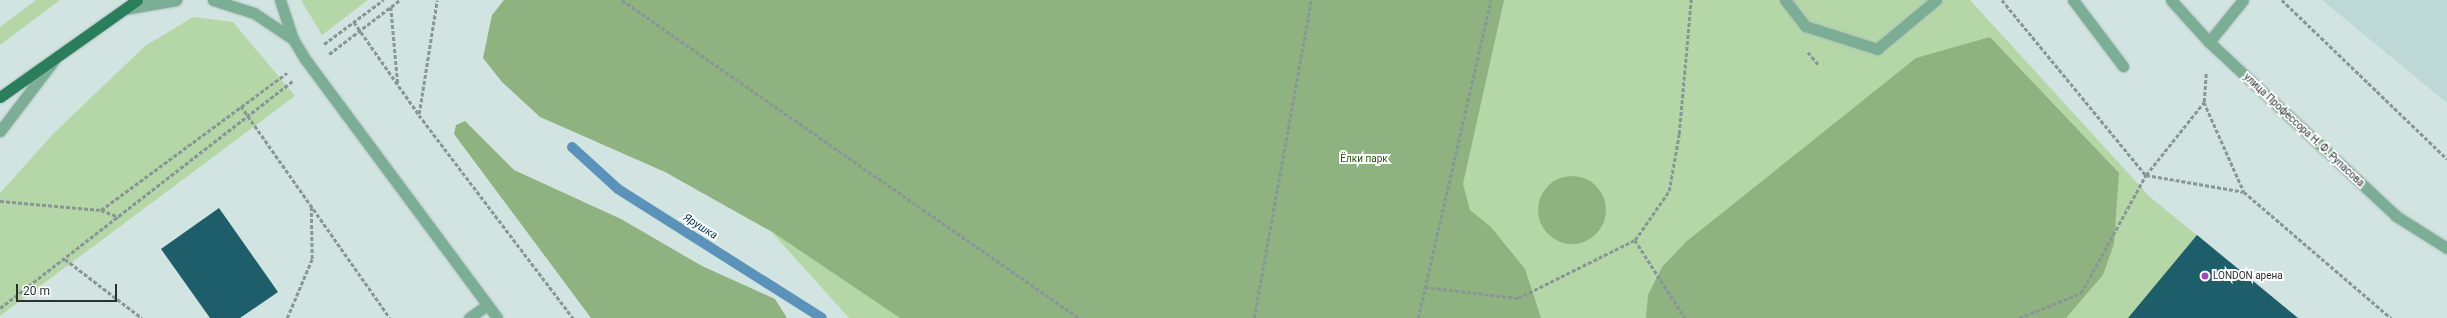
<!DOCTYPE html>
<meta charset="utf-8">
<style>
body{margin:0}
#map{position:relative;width:2447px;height:318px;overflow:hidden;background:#d2e4e2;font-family:Roboto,sans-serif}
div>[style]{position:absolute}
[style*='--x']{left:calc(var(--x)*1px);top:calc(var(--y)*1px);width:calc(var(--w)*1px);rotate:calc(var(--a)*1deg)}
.built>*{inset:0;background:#bed8d5}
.green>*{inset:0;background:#b5d7a7}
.forest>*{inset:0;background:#8fb380}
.round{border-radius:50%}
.stream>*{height:10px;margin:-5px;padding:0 5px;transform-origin:5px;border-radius:5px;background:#5b92b9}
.building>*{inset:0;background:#1e5d6a}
.path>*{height:2.5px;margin-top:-1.25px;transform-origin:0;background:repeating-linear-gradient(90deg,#899695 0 4px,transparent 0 6px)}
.roads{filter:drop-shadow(0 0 1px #b0c0be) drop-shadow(0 0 1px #b0c0be)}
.service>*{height:11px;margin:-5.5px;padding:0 5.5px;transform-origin:5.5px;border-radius:5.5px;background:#7cae95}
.minor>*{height:11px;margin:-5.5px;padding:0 5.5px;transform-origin:5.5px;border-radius:5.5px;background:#7cae95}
.tertiary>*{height:11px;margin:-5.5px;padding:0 5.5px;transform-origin:5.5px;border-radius:5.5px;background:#7cae95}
.primary>*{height:11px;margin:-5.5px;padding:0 5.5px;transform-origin:5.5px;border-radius:5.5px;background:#2a7e5c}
.dots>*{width:11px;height:11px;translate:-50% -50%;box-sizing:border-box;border:2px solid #fff;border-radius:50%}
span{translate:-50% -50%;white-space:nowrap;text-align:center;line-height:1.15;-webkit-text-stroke:4px #fff;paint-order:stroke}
.street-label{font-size:10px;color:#29302f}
.park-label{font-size:10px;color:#26540a}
.poi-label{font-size:10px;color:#29302f}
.left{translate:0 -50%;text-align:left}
.water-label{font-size:11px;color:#01304b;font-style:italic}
.scale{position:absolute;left:16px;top:284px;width:101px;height:18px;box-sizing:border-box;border:2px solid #29302f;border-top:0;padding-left:5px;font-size:12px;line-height:14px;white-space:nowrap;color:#29302f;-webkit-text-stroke:3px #fff;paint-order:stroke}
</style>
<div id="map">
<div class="built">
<div style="clip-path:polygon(2322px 0,2447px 0,2447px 103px)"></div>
</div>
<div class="green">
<div style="clip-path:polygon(36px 0,60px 0,0 45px,0 27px)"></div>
<div style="clip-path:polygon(301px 0,368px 0,322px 35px)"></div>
<div style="clip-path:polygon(577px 0,1970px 0,2150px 197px,2298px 318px,849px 318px,696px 148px)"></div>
<div style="clip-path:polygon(193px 17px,233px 22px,295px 96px,0 316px,0 193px,54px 133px,145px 46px)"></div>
</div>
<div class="forest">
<div style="clip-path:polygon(504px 0,1504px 0,1463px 184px,1470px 210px,1491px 227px,1525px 269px,1541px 318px,900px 318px,774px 233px,665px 172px,540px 117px,502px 82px,483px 58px,492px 15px)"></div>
<div style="clip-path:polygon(1990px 37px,2119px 173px,2114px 244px,2103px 275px,2066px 318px,1646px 318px,1648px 295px,1662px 267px,1687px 241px,1916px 58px)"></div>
<div style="clip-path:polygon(465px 121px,514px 170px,621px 219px,702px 266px,775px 299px,787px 318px,591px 318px,454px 134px,456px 125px)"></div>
<div class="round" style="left:1538px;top:176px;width:68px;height:68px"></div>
</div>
<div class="stream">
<div style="--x:572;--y:147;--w:62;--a:42.4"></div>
<div style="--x:618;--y:189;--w:241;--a:32.3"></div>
</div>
<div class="building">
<div style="clip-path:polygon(219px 208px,278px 292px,240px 318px,210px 318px,161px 249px)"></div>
<div style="clip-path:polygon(2197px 235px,2298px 318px,2128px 318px)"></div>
</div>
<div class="path">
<div style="--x:622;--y:0;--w:557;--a:34.83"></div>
<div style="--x:2002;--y:0;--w:227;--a:50.6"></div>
<div style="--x:2146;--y:175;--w:99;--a:9.8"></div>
<div style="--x:2244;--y:192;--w:194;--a:40.6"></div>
<div style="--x:2282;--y:0;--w:229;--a:43.9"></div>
<div style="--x:391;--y:7;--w:78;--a:84.9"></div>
<div style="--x:354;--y:22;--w:113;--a:55"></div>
<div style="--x:419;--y:115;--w:255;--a:52.8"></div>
<div style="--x:324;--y:44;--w:74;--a:-36.7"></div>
<div style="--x:1808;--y:52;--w:16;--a:50"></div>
<div style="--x:329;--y:54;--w:89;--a:-37.3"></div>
<div style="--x:2204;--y:102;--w:98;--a:66"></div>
<div style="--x:241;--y:106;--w:259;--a:54.9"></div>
<div style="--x:419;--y:114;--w:115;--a:-81"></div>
<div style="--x:0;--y:201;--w:101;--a:5.1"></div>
<div style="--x:101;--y:210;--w:19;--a:21"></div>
<div style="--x:101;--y:210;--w:231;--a:-36.4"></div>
<div style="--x:1635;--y:240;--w:93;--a:57.3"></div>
<div style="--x:65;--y:259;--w:97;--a:37.5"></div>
<div style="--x:1425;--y:287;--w:94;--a:6.7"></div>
<div style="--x:1518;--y:298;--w:131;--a:-26.4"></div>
<div style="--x:1635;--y:240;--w:60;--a:-55.2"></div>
<div style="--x:1669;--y:191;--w:58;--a:-80"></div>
<div style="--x:1679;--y:134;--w:135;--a:-84.9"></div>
<div style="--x:0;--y:308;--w:371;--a:-37.8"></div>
<div style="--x:287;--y:318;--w:64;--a:-67"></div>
<div style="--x:312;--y:259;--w:52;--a:-91.1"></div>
<div style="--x:1254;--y:318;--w:323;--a:-79.8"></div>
<div style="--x:1418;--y:318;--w:326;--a:-77.1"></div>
<div style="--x:2019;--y:318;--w:67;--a:-22"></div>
<div style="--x:2081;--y:293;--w:135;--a:-61.2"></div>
<div style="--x:2146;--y:175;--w:93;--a:-51.5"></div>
<div style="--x:2204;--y:102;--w:30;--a:-86"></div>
</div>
<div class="roads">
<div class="service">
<div style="--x:1785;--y:0;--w:33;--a:52"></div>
<div style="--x:1805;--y:26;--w:76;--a:17.7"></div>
<div style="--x:1877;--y:49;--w:77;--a:-39.7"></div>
<div style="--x:2073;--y:0;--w:83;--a:52.9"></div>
<div style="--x:2209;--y:42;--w:54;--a:-51"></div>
<div style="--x:469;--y:318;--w:22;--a:-36"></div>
</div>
<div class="minor">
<div style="--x:2171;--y:0;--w:57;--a:47.9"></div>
<div style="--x:2209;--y:42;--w:255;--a:42.9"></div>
<div style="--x:2396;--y:216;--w:60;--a:32.1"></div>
<div style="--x:0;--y:131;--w:89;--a:-52.7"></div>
</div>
<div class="tertiary">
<div style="--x:213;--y:0;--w:43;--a:17.6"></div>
<div style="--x:254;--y:13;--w:47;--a:33.7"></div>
<div style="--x:280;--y:0;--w:41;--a:71.6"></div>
<div style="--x:293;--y:39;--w:23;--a:59"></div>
<div style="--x:305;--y:59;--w:322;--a:53.4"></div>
<div style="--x:125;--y:9;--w:52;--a:-10"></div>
</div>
<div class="primary">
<div style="--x:0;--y:97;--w:168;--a:-35.3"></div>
</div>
</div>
<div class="dots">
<div style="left:2205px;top:276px;background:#9f4ab8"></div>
</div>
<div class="street-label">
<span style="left:2304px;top:130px;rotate:43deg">улица Профессора Н. Ф. Рупасова</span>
</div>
<div class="park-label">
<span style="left:1364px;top:159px">Ёлки парк</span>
</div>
<div class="poi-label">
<span class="left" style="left:2213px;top:276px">LONDON арена</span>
</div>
<div class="water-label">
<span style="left:700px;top:227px;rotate:32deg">Ярушка</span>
</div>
<div class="scale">20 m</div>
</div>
